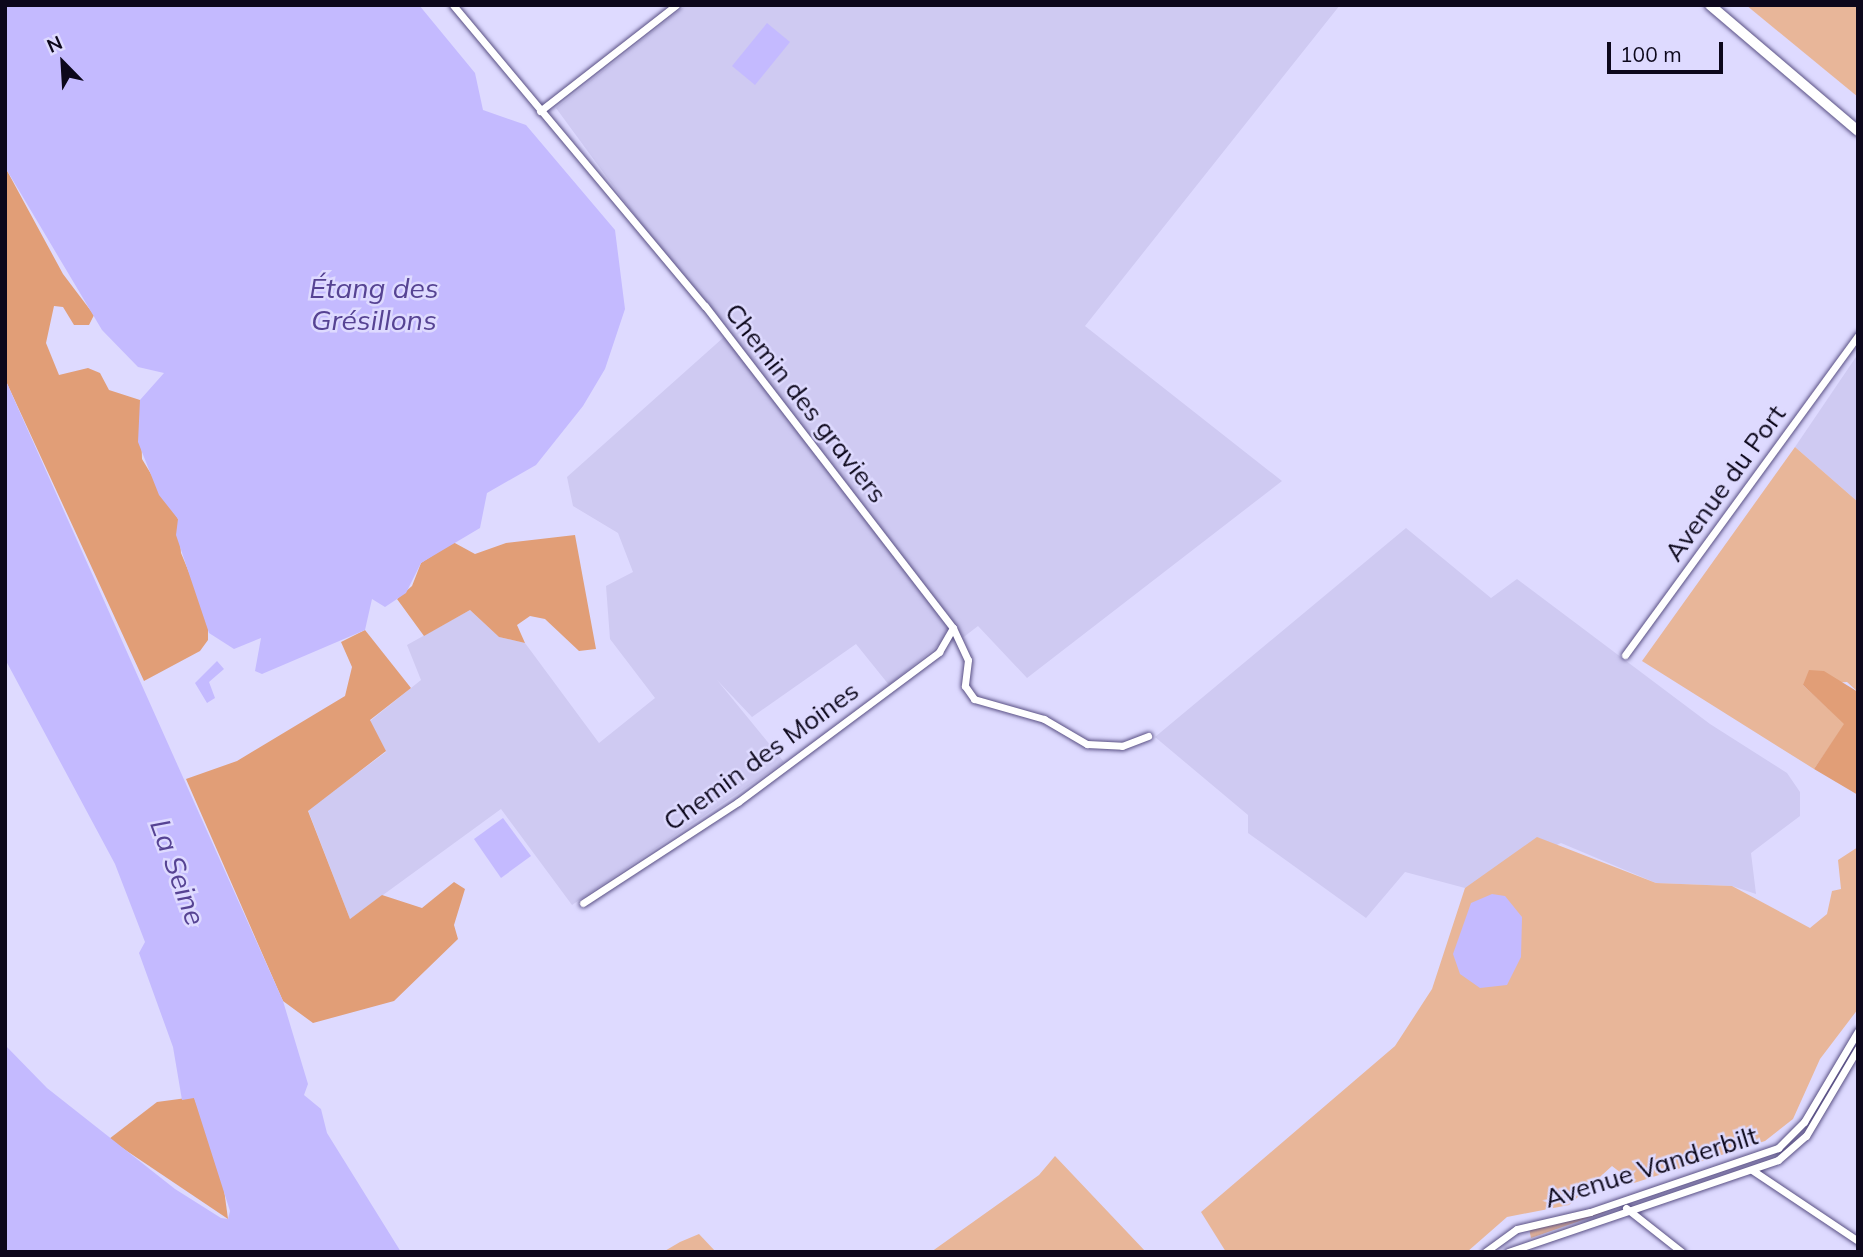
<!DOCTYPE html>
<meta charset="utf-8">
<style>
body{margin:0}
#map{position:relative;width:1863px;height:1257px;overflow:hidden;background:#dedaff;font-family:Mulish,sans-serif}
div>[style]{position:absolute}
[style*='--x']{left:calc(var(--x)*1px);top:calc(var(--y)*1px);width:calc(var(--w)*1px);rotate:calc(var(--a)*1deg)}
.built>*{inset:0;background:#cfcaf2}
.green>*{inset:0;background:#e8b699}
.forest>*{inset:0;background:#e19e77}
.water>*{inset:0;background:#c4baff}
.roads{filter:drop-shadow(0 0 2px #595084) drop-shadow(0 0 2px #595084)}
.minor>*{height:7px;margin:-3.5px;padding:0 3.5px;transform-origin:3.5px;border-radius:3.5px;background:#fff}
.primary>*{height:10px;margin:-5px;padding:0 5px;transform-origin:5px;border-radius:5px;background:#fff}
span{translate:-50% -50%;white-space:nowrap;text-align:center;line-height:1.15;-webkit-text-stroke:5px #dedaff;paint-order:stroke}
.street-label{font-size:26px;color:#0c071b}
.water-label{font-size:28px;color:#564393;font-style:italic}
.frame{position:absolute;inset:0;border:7px solid #0c071b;pointer-events:none}
.north{position:absolute;left:28px;top:28px;width:70px;height:70px;-webkit-text-stroke:5px #dedaff;paint-order:stroke;rotate:336deg;font-size:19px;font-weight:700;line-height:28px;text-align:center;color:#0c071b}
.north::after{content:'';display:block;margin:auto;width:24px;height:32px;background:#0c071b;clip-path:polygon(50% 0,100% 100%,50% 72%,0 100%)}
.scale{position:absolute;left:1607px;top:42px;width:116px;height:32px;box-sizing:border-box;border:4px solid #0c071b;border-top:0;padding-left:9px;font-size:21px;line-height:24px;white-space:nowrap;color:#0c071b;-webkit-text-stroke:5px #dedaff;paint-order:stroke}
</style>
<div id="map">
<div class="built">
<div style="clip-path:polygon(686px 5px,1340px 5px,1085px 326px,1282px 481px,1027px 678px,978px 626px,956px 643px,951px 635px,889px 685px,856px 644px,752px 717px,717px 680px,784px 762px,572px 905px,501px 809px,350px 919px,308px 810px,386px 752px,370px 721px,421px 680px,407px 645px,470px 610px,499px 637px,525px 643px,599px 743px,655px 698px,610px 639px,606px 586px,633px 572px,618px 533px,573px 506px,567px 477px,724px 337px,556px 108px)"></div>
<div style="clip-path:polygon(1858px 354px,1858px 502px,1795px 447px)"></div>
<div style="clip-path:polygon(1406px 528px,1491px 598px,1517px 579px,1710px 724px,1787px 773px,1800px 792px,1800px 816px,1751px 853px,1756px 894px,1732px 886px,1656px 883px,1561px 843px,1465px 888px,1405px 872px,1366px 918px,1248px 833px,1248px 815px,1155px 737px)"></div>
</div>
<div class="green">
<div style="clip-path:polygon(1746px 5px,1858px 5px,1858px 97px)"></div>
<div style="clip-path:polygon(1795px 447px,1858px 502px,1858px 692px,1847px 682px,1803px 685px,1845px 724px,1814px 769px,1642px 661px)"></div>
<div style="clip-path:polygon(1537px 837px,1656px 883px,1732px 886px,1810px 928px,1827px 914px,1832px 891px,1841px 889px,1838px 860px,1858px 847px,1858px 1009px,1820px 1059px,1793px 1119px,1765px 1141px,1634px 1183px,1612px 1166px,1569px 1205px,1507px 1217px,1467px 1252px,1226px 1252px,1201px 1212px,1395px 1046px,1432px 989px,1465px 888px)"></div>
<div style="clip-path:polygon(1055px 1156px,1146px 1252px,931px 1252px,1039px 1175px)"></div>
<div style="clip-path:polygon(1604px 1210px,1605px 1212px,1531px 1238px,1529px 1228px)"></div>
<div style="clip-path:polygon(699px 1234px,716px 1252px,663px 1252px,680px 1242px)"></div>
</div>
<div class="forest">
<div style="clip-path:polygon(5px 167px,63px 274px,94px 315px,89px 325px,74px 325px,63px 307px,54px 306px,46px 343px,59px 375px,88px 368px,100px 373px,109px 390px,140px 400px,142px 459px,178px 519px,181px 553px,208px 618px,208px 640px,200px 651px,144px 681px,5px 379px)"></div>
<div style="clip-path:polygon(575px 535px,596px 649px,579px 651px,545px 619px,530px 616px,517px 625px,525px 643px,499px 637px,470px 610px,424px 636px,397px 599px,412px 586px,421px 563px,453px 542px,475px 554px,506px 543px)"></div>
<div style="clip-path:polygon(365px 630px,411px 688px,370px 720px,386px 751px,308px 811px,350px 919px,382px 895px,422px 908px,454px 882px,465px 889px,454px 925px,458px 939px,394px 1001px,313px 1023px,283px 1001px,186px 779px,237px 761px,345px 696px,352px 667px,341px 642px)"></div>
<div style="clip-path:polygon(1809px 670px,1824px 671px,1858px 692px,1858px 795px,1814px 769px,1844px 724px,1803px 685px)"></div>
<div style="clip-path:polygon(194px 1097px,222px 1175px,228px 1219px,109px 1139px,157px 1102px)"></div>
</div>
<div class="water">
<div style="clip-path:polygon(5px 5px,419px 5px,475px 73px,483px 110px,526px 125px,615px 230px,625px 309px,605px 369px,583px 406px,536px 465px,487px 493px,480px 528px,421px 563px,406px 593px,385px 607px,372px 599px,365px 630px,262px 674px,255px 671px,261px 638px,234px 649px,209px 633px,176px 535px,178px 519px,159px 495px,138px 442px,140px 400px,164px 373px,138px 367px,102px 330px,5px 167px)"></div>
<div style="clip-path:polygon(767px 23px,790px 42px,755px 85px,732px 66px)"></div>
<div style="clip-path:polygon(5px 379px,283px 1001px,308px 1084px,304px 1095px,321px 1109px,327px 1133px,401px 1252px,5px 1252px,5px 1045px,47px 1088px,175px 1189px,221px 1218px,228px 1219px,230px 1211px,194px 1098px,182px 1100px,173px 1047px,139px 953px,145px 942px,115px 864px,5px 659px)"></div>
<div style="clip-path:polygon(217px 661px,224px 669px,209px 682px,215px 698px,207px 703px,195px 683px)"></div>
<div style="clip-path:polygon(503px 818px,531px 856px,501px 878px,474px 839px)"></div>
<div style="clip-path:polygon(1492px 894px,1505px 896px,1522px 917px,1521px 957px,1507px 985px,1480px 988px,1460px 974px,1453px 954px,1471px 903px)"></div>
</div>
<div class="roads">
<div class="minor">
<div style="--x:453;--y:5;--w:393;--a:50.1"></div>
<div style="--x:705;--y:306;--w:406;--a:52.4"></div>
<div style="--x:953;--y:628;--w:35;--a:65"></div>
<div style="--x:968;--y:660;--w:26;--a:97"></div>
<div style="--x:965;--y:686;--w:16;--a:55"></div>
<div style="--x:974;--y:699;--w:73;--a:15.9"></div>
<div style="--x:1044;--y:719;--w:50;--a:30.2"></div>
<div style="--x:1087;--y:744;--w:35;--a:3"></div>
<div style="--x:1122;--y:746;--w:28;--a:-21"></div>
<div style="--x:540;--y:111;--w:172;--a:-37.9"></div>
<div style="--x:1625;--y:655;--w:396;--a:-53.9"></div>
<div style="--x:583;--y:903;--w:185;--a:-33.1"></div>
<div style="--x:738;--y:802;--w:251;--a:-36.7"></div>
<div style="--x:939;--y:652;--w:28;--a:-60"></div>
<div style="--x:1752;--y:1170;--w:128;--a:33.8"></div>
<div style="--x:1626;--y:1208;--w:71;--a:38.2"></div>
<div style="--x:1485;--y:1252;--w:39;--a:-36"></div>
<div style="--x:1517;--y:1229;--w:75;--a:-13.1"></div>
<div style="--x:1590;--y:1212;--w:199;--a:-18.8"></div>
<div style="--x:1778;--y:1148;--w:37;--a:-45"></div>
<div style="--x:1804;--y:1122;--w:106;--a:-59.3"></div>
<div style="--x:1508;--y:1252;--w:285;--a:-18.8"></div>
<div style="--x:1778;--y:1160;--w:37;--a:-41"></div>
<div style="--x:1806;--y:1136;--w:102;--a:-59.4"></div>
</div>
<div class="primary">
<div style="--x:1710;--y:5;--w:194;--a:40.4"></div>
</div>
</div>
<div class="street-label">
<span style="left:806px;top:403px;rotate:52deg">Chemin des graviers</span>
<span style="left:1725px;top:483px;rotate:-54deg">Avenue du Port</span>
<span style="left:761px;top:756px;rotate:-36deg">Chemin des Moines</span>
<span style="left:1651px;top:1167px;rotate:-17deg">Avenue Vanderbilt</span>
</div>
<div class="water-label">
<span style="left:374px;top:304px">Étang des<br>Grésillons</span>
<span style="left:178px;top:872px;rotate:70deg">La Seine</span>
</div>
<div class="frame"></div>
<div class="north">N</div>
<div class="scale">100 m</div>
</div>
